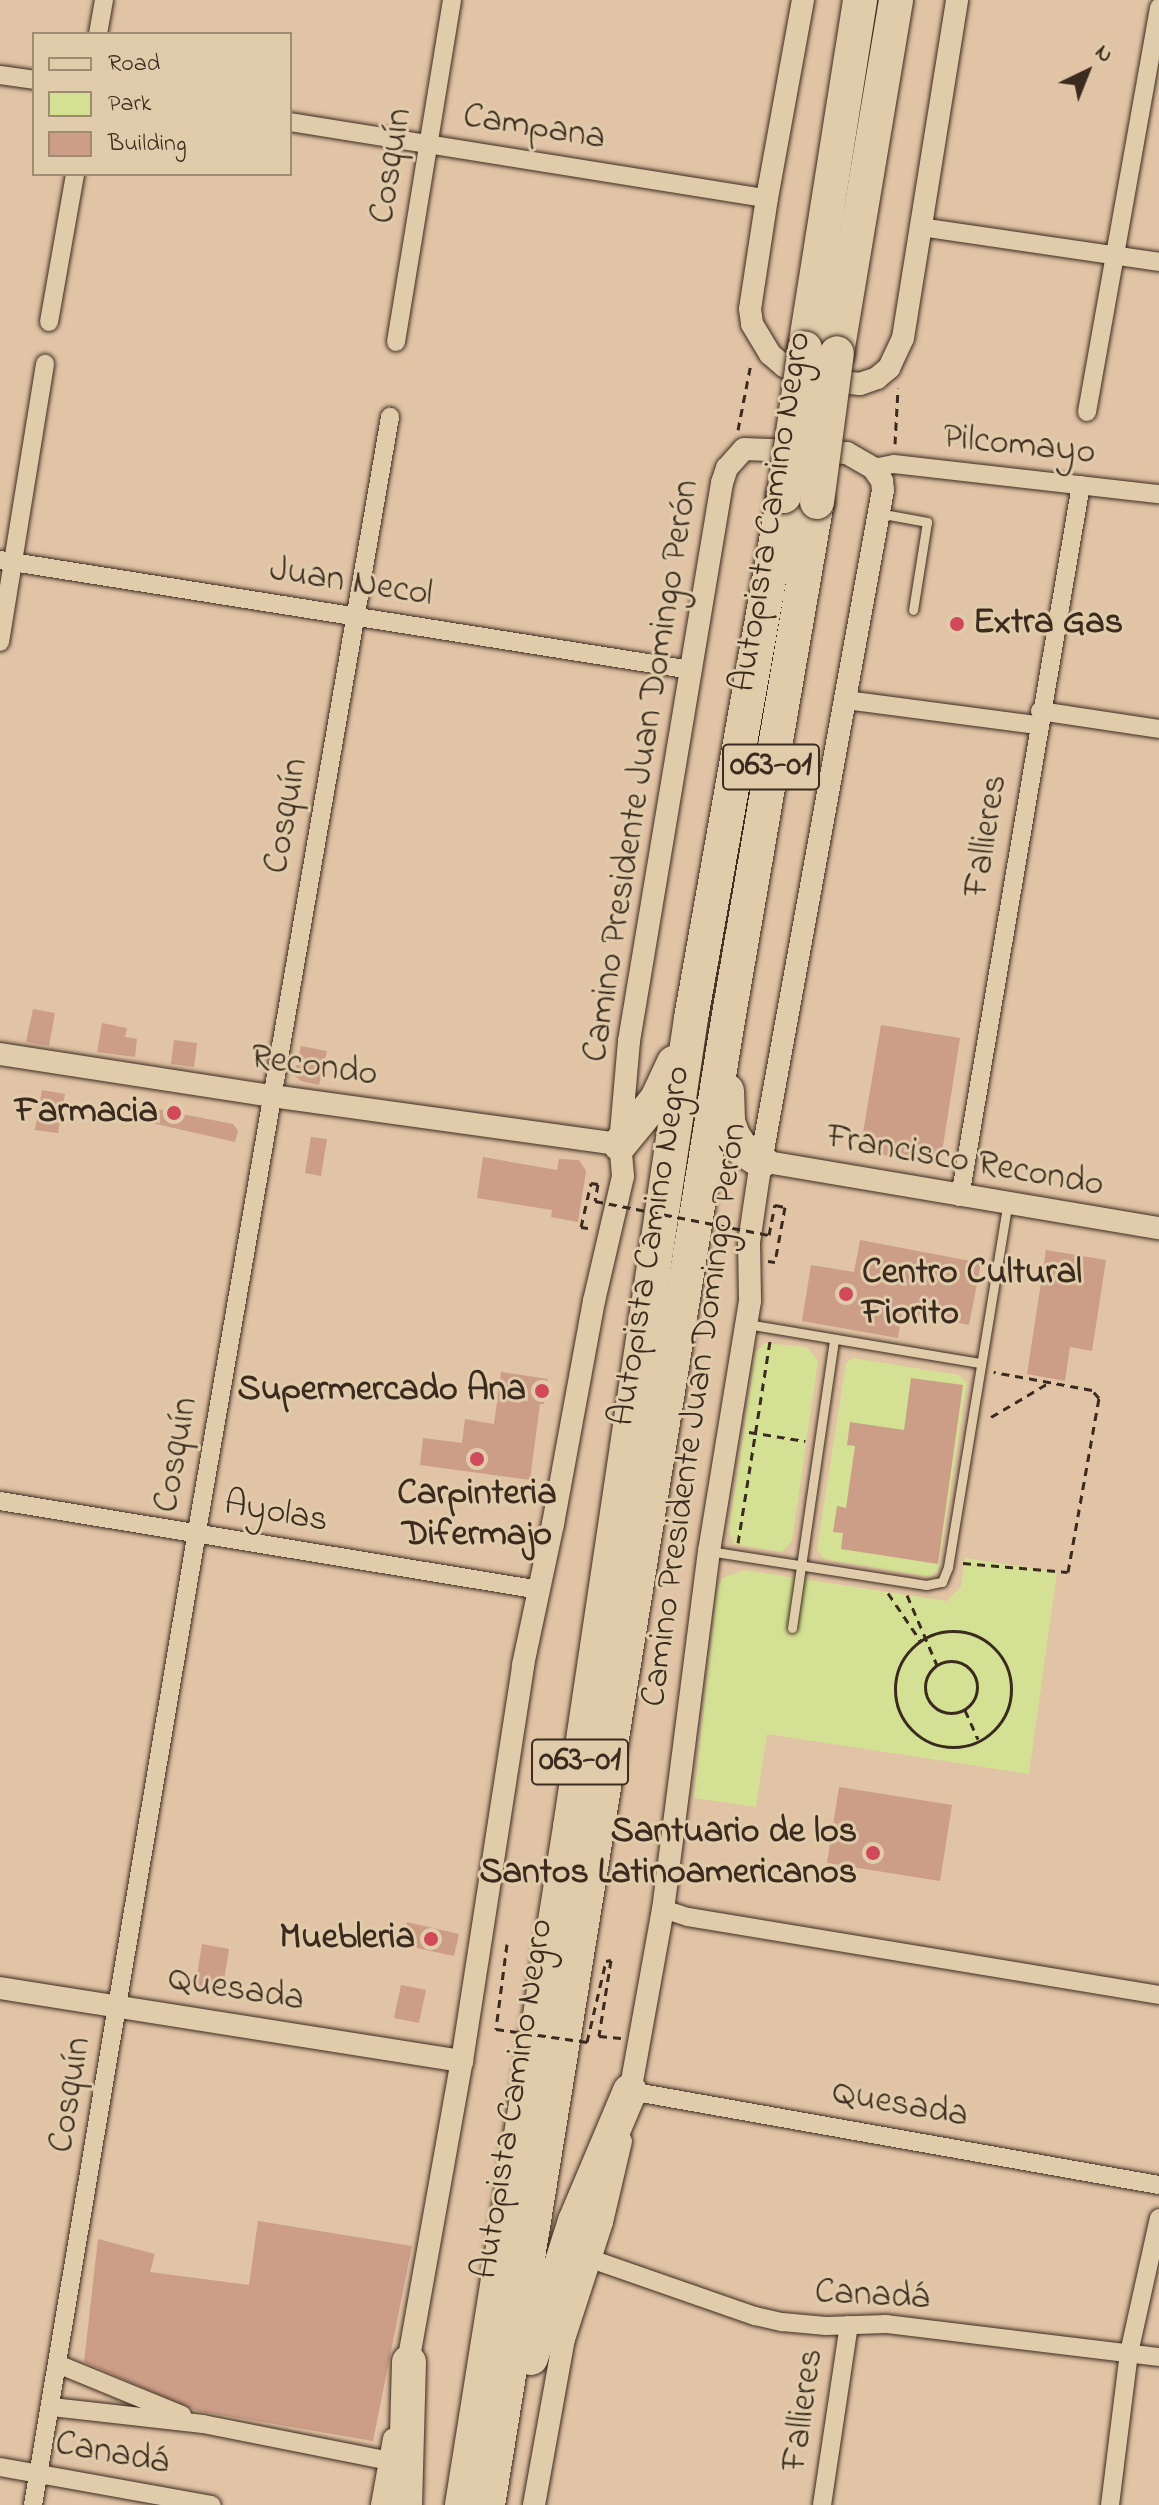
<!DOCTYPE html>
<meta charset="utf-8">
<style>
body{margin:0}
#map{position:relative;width:1159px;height:2505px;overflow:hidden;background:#e1c3a5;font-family:"Indie Flower",sans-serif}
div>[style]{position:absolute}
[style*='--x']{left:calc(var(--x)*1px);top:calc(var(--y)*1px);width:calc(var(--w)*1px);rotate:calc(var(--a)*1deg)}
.green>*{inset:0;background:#d4e194}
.building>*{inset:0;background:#cc9d87}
.path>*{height:3px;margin-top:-1.5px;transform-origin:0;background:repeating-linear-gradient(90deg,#3b2a1e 0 8px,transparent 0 14px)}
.path>.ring{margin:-1.5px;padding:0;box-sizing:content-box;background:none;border:3px solid #3b2a1e;border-radius:50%}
.roads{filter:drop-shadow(0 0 2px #3b2a1e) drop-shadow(0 0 2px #3b2a1e)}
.service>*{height:9px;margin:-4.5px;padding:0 4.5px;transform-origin:4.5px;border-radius:4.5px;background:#e0cbaa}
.minor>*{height:18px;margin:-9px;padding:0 9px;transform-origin:9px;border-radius:9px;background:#e0cbaa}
.tertiary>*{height:22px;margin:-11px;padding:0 11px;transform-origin:11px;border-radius:11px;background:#e0cbaa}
.motorway>*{height:34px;margin:-17px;padding:0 17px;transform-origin:17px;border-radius:17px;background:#e0cbaa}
.path-bridge>*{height:3px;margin-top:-1.5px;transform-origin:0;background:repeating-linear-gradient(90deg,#3b2a1e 0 8px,transparent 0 14px)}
.bridges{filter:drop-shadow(0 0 2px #3b2a1e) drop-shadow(0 0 2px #3b2a1e)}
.motorway-bridge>*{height:34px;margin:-17px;padding:0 17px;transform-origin:17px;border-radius:17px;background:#e0cbaa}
.dots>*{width:22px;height:22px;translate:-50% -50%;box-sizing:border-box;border:4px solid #e0cbaa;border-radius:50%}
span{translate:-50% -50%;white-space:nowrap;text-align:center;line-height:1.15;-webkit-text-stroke:6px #e0cbaa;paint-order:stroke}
.shield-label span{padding:2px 6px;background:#e0cbaa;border:2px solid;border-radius:6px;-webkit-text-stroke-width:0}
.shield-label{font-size:34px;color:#3b2a1e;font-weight:700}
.street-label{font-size:36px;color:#3b2a1e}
.poi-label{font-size:36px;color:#3b2a1e;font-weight:700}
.left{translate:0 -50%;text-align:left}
.right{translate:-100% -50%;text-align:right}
.legend{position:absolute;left:32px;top:32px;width:260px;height:144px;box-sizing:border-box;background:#e0cbaa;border:2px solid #9e8b72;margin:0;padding:10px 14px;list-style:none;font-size:24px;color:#3b2a1e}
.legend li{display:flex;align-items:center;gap:16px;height:40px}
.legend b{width:40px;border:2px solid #9e8b72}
.north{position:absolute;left:1047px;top:32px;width:80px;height:80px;-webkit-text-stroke:6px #e0cbaa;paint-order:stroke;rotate:43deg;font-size:22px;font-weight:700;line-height:32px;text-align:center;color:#3b2a1e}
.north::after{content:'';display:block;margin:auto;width:28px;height:36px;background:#3b2a1e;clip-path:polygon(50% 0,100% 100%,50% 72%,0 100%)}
</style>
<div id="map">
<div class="green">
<div style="clip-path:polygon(765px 1343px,807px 1347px,818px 1361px,792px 1541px,782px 1552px,734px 1544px,729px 1531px,756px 1352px)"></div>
<div style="clip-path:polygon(853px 1358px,959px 1375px,967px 1383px,938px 1571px,930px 1577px,824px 1559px,817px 1549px,846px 1363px)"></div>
<div style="clip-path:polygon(965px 1558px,1057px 1572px,1029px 1774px,767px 1734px,756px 1807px,694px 1798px,717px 1591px,722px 1578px,744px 1570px,947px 1601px,961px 1586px)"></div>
</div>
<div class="building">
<div style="clip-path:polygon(33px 1009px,55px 1013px,49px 1046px,26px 1042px)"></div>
<div style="clip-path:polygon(102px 1023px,127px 1028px,125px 1037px,137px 1039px,135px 1057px,97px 1052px)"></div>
<div style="clip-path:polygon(881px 1025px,960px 1038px,940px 1165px,860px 1151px)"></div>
<div style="clip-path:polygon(174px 1040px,197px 1043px,194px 1067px,171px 1064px)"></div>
<div style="clip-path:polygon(301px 1046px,327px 1051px,319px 1085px,301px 1081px,294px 1075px)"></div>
<div style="clip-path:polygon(42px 1090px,65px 1094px,58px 1133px,35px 1130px)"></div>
<div style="clip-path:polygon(141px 1106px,233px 1124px,238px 1131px,235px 1142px,139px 1120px)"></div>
<div style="clip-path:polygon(311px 1137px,327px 1139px,321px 1176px,305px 1173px)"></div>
<div style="clip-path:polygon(483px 1157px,557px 1170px,559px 1159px,579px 1160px,586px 1171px,578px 1222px,551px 1217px,552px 1210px,477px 1198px)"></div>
<div style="clip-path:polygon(860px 1240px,981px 1263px,969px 1325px,902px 1312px,898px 1338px,802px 1321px,811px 1265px,854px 1272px)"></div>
<div style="clip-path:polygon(1046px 1250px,1106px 1260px,1092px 1351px,1070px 1347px,1065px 1381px,1027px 1374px)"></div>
<div style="clip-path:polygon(501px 1372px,548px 1379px,544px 1404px,540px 1404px,530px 1480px,420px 1465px,423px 1438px,462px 1443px,465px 1419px,494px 1424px)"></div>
<div style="clip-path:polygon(911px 1378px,963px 1385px,938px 1564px,841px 1549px,843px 1533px,833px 1532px,837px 1506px,846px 1508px,855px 1446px,847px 1445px,850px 1422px,904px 1430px)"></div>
<div style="clip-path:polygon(839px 1787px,952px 1805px,940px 1881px,827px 1863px)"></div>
<div style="clip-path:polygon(407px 1922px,459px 1934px,454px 1956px,403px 1945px)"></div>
<div style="clip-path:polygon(202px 1944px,229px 1949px,222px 1993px,195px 1988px)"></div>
<div style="clip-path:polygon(401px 1985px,426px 1990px,419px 2023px,394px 2018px)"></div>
<div style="clip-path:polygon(258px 2221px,412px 2246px,373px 2441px,197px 2411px,84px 2362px,98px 2239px,155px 2254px,150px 2272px,249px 2285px)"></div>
</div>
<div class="path">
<div style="--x:738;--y:430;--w:68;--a:-79"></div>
<div style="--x:895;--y:444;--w:56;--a:-86.9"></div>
<div style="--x:991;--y:1417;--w:69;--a:-30.7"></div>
<div style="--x:749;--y:1432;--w:57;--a:9.1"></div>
<div style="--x:738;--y:1543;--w:205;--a:-81"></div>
<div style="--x:963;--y:1563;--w:105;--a:4.9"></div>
<div style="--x:1068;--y:1572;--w:177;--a:-79.9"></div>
<div style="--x:1099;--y:1398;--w:11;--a:-131"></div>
<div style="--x:1092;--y:1390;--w:100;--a:-169.6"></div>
<div style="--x:888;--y:1593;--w:57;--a:55.8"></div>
<div style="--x:907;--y:1595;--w:76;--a:66.8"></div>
<div class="ring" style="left:895px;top:1631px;width:113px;height:113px"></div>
<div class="ring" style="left:925px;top:1661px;width:49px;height:49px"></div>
<div style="--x:965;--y:1710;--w:32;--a:66"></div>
<div style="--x:606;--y:1961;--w:5;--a:-11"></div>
<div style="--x:611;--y:1960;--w:77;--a:99"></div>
<div style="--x:599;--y:2036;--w:22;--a:5"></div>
</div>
<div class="roads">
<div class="service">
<div style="--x:878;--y:513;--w:50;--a:10.4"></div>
<div style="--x:927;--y:522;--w:89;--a:99"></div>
<div style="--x:747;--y:1324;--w:236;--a:9.5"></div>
<div style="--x:709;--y:1551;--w:220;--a:8.9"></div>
<div style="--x:926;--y:1585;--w:16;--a:-11"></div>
<div style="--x:942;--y:1582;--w:16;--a:-68"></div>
<div style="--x:948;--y:1567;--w:367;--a:-80.7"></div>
<div style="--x:792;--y:1628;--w:292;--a:-81.7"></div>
</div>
<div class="minor">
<div style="--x:98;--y:34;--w:35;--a:-80"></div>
<div style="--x:0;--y:75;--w:34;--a:8"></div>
<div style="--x:290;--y:122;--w:483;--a:9.1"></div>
<div style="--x:920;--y:227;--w:242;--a:8.3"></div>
<div style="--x:49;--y:322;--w:150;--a:-80"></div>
<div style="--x:396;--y:342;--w:347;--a:-80.7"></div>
<div style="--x:1087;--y:412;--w:411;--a:-79.9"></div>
<div style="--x:873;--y:468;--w:21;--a:-11"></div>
<div style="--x:894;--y:464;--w:267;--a:6.5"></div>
<div style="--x:0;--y:560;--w:700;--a:9.04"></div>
<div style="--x:0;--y:642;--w:282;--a:-80.8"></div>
<div style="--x:846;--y:700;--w:193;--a:7.5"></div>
<div style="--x:1040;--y:711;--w:120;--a:8.6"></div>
<div style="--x:960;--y:1197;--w:722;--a:-80.36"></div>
<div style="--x:0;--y:1501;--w:547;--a:9.36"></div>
<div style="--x:663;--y:1909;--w:26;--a:18"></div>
<div style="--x:688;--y:1917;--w:477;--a:9.4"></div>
<div style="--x:630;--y:2091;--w:537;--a:10.08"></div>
<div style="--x:591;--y:2259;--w:174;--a:19.2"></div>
<div style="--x:755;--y:2316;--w:28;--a:13"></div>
<div style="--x:782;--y:2322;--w:44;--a:5.2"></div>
<div style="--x:826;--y:2326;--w:60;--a:-1.9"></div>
<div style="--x:886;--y:2324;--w:275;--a:6.9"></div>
<div style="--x:60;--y:2365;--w:132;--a:22.3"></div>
<div style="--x:52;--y:2407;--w:152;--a:6.4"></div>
<div style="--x:203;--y:2424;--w:191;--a:11.2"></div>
<div style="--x:0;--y:2467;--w:215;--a:10.2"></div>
<div style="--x:33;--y:2505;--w:988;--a:-80.44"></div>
<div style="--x:197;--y:1531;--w:1131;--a:-80.17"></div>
<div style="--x:822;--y:2505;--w:182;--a:-81.5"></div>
<div style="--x:1110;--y:2505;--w:153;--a:-82.9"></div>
<div style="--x:1129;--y:2353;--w:138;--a:-77.5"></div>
</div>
<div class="tertiary">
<div style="--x:803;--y:0;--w:201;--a:100.3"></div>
<div style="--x:767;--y:198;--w:112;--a:98.7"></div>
<div style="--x:750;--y:309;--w:15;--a:82"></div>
<div style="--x:752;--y:324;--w:35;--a:59"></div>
<div style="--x:770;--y:354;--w:18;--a:41"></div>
<div style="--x:784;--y:366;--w:28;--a:26"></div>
<div style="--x:809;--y:378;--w:51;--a:6.7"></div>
<div style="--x:860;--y:384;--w:18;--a:-19"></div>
<div style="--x:877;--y:378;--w:16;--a:-40"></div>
<div style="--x:889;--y:368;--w:33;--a:-65"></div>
<div style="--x:903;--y:338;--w:342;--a:-80.9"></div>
<div style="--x:0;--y:1054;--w:275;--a:8.8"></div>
<div style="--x:272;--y:1096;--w:351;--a:7.9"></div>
<div style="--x:761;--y:1161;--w:404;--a:9.6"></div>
<div style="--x:0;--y:1988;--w:468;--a:9"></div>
<div style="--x:406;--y:2374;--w:318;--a:-79.9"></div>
<div style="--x:462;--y:2061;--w:401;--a:-81.2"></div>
<div style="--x:523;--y:1665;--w:144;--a:-78"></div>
<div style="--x:553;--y:1524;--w:227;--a:-79.6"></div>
<div style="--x:594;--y:1301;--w:128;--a:-76.9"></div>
<div style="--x:623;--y:1176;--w:32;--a:-95"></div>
<div style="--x:620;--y:1144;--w:103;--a:-85"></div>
<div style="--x:629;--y:1041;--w:566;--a:-80.54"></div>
<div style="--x:722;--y:483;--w:16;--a:-72"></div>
<div style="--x:727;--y:468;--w:25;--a:-48"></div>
<div style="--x:744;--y:449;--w:103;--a:2.2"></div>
<div style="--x:847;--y:453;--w:30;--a:30"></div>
<div style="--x:873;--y:468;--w:16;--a:55"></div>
<div style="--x:882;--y:481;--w:9;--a:84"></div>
<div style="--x:883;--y:490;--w:682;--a:100.3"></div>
<div style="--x:761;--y:1161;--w:82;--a:98.4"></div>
<div style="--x:749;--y:1242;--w:59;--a:89"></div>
<div style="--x:750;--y:1301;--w:253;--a:99.3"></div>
<div style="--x:709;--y:1551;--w:361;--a:97.3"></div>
<div style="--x:663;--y:1909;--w:198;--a:100.2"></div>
<div style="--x:382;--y:2505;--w:67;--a:-79.7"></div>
<div style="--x:534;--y:2505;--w:169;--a:-79.8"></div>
<div style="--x:564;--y:2339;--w:123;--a:-72"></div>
<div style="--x:602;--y:2222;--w:83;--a:-76.8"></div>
</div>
<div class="motorway">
<div style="--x:805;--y:348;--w:352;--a:-81"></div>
<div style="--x:837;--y:353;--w:358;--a:-80.5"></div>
<div style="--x:727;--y:1091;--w:31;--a:88"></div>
<div style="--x:728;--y:1122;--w:15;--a:70"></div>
<div style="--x:733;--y:1136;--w:14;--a:56"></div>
<div style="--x:741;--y:1148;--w:24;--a:33"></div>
<div style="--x:620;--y:1144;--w:58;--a:-50.6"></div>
<div style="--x:657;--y:1099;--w:40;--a:-65"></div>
<div style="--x:531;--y:2358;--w:144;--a:-72.2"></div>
<div style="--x:575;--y:2221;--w:141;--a:-67.1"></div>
<div style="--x:405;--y:2505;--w:143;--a:-88.4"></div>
<div style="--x:462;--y:2505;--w:687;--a:-80.95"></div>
<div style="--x:570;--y:1827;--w:818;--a:-81.49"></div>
<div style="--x:691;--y:1018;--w:530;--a:-79.9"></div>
<div style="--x:488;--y:2505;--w:1492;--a:-80.82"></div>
<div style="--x:726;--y:1032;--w:538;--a:-80.26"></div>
</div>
</div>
<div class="path-bridge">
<div style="--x:588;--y:1228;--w:7;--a:-172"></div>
<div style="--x:581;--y:1227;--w:45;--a:-77.2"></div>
<div style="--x:591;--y:1183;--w:7;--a:8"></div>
<div style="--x:598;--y:1184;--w:17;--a:100"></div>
<div style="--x:595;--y:1201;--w:177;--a:11.1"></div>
<div style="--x:769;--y:1235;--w:31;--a:-79"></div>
<div style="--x:775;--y:1205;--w:10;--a:11"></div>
<div style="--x:785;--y:1207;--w:56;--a:100.3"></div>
<div style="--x:775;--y:1262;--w:7;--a:-172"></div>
<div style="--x:507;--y:1944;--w:86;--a:97.4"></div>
<div style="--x:496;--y:2029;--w:92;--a:8.1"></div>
<div style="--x:587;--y:2042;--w:83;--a:-76.8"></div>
</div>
<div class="bridges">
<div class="motorway-bridge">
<div style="--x:784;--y:496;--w:149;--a:-81.9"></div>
<div style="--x:817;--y:502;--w:150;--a:-82.4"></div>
</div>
</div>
<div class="dots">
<div style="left:957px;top:624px;background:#d1495b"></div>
<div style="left:174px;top:1113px;background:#d1495b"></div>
<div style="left:846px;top:1294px;background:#d1495b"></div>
<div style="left:542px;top:1391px;background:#d1495b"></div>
<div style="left:477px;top:1459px;background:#d1495b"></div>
<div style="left:873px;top:1853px;background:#d1495b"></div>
<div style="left:431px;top:1939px;background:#d1495b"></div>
</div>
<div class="shield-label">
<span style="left:771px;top:767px">063-01</span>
<span style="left:580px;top:1762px">063-01</span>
</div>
<div class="street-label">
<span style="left:534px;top:128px;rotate:9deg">Campana</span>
<span style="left:392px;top:166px;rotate:-81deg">Cosquín</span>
<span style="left:1019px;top:446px;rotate:6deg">Pilcomayo</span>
<span style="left:772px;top:512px;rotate:-81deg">Autopista Camino Negro</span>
<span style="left:351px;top:583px;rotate:9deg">Juan Necol</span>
<span style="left:642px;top:771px;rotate:-81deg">Camino Presidente Juan Domingo Perón</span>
<span style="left:287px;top:816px;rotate:-80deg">Cosquín</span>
<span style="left:987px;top:836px;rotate:-81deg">Fallieres</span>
<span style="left:314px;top:1067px;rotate:8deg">Recondo</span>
<span style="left:965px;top:1162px;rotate:10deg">Francisco Recondo</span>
<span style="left:651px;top:1246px;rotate:-81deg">Autopista Camino Negro</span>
<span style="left:695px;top:1415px;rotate:-82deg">Camino Presidente Juan Domingo Perón</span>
<span style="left:177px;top:1455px;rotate:-80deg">Cosquín</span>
<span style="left:276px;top:1513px;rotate:10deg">Ayolas</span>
<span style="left:236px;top:1990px;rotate:9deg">Quesada</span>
<span style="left:71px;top:2095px;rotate:-81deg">Cosquín</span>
<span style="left:514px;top:2099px;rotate:-81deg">Autopista Camino Negro</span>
<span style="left:900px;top:2105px;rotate:10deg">Quesada</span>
<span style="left:872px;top:2296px;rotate:3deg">Canadá</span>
<span style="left:804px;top:2410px;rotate:-82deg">Fallieres</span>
<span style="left:112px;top:2454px;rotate:10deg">Canadá</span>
</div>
<div class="poi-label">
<span class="left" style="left:973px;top:624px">Extra Gas</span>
<span class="right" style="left:158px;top:1113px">Farmacia</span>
<span class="left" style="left:862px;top:1294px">Centro Cultural<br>Fiorito</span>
<span class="right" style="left:526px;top:1391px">Supermercado Ana</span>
<span style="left:477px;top:1515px">Carpinteria<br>Difermajo</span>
<span class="right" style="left:857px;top:1853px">Santuario de los<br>Santos Latinoamericanos</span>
<span class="right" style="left:415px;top:1939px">Muebleria</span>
</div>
<ul class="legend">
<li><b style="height:10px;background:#e0cbaa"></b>Road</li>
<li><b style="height:22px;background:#d4e194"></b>Park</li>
<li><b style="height:22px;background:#cc9d87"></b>Building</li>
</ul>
<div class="north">N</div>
</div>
